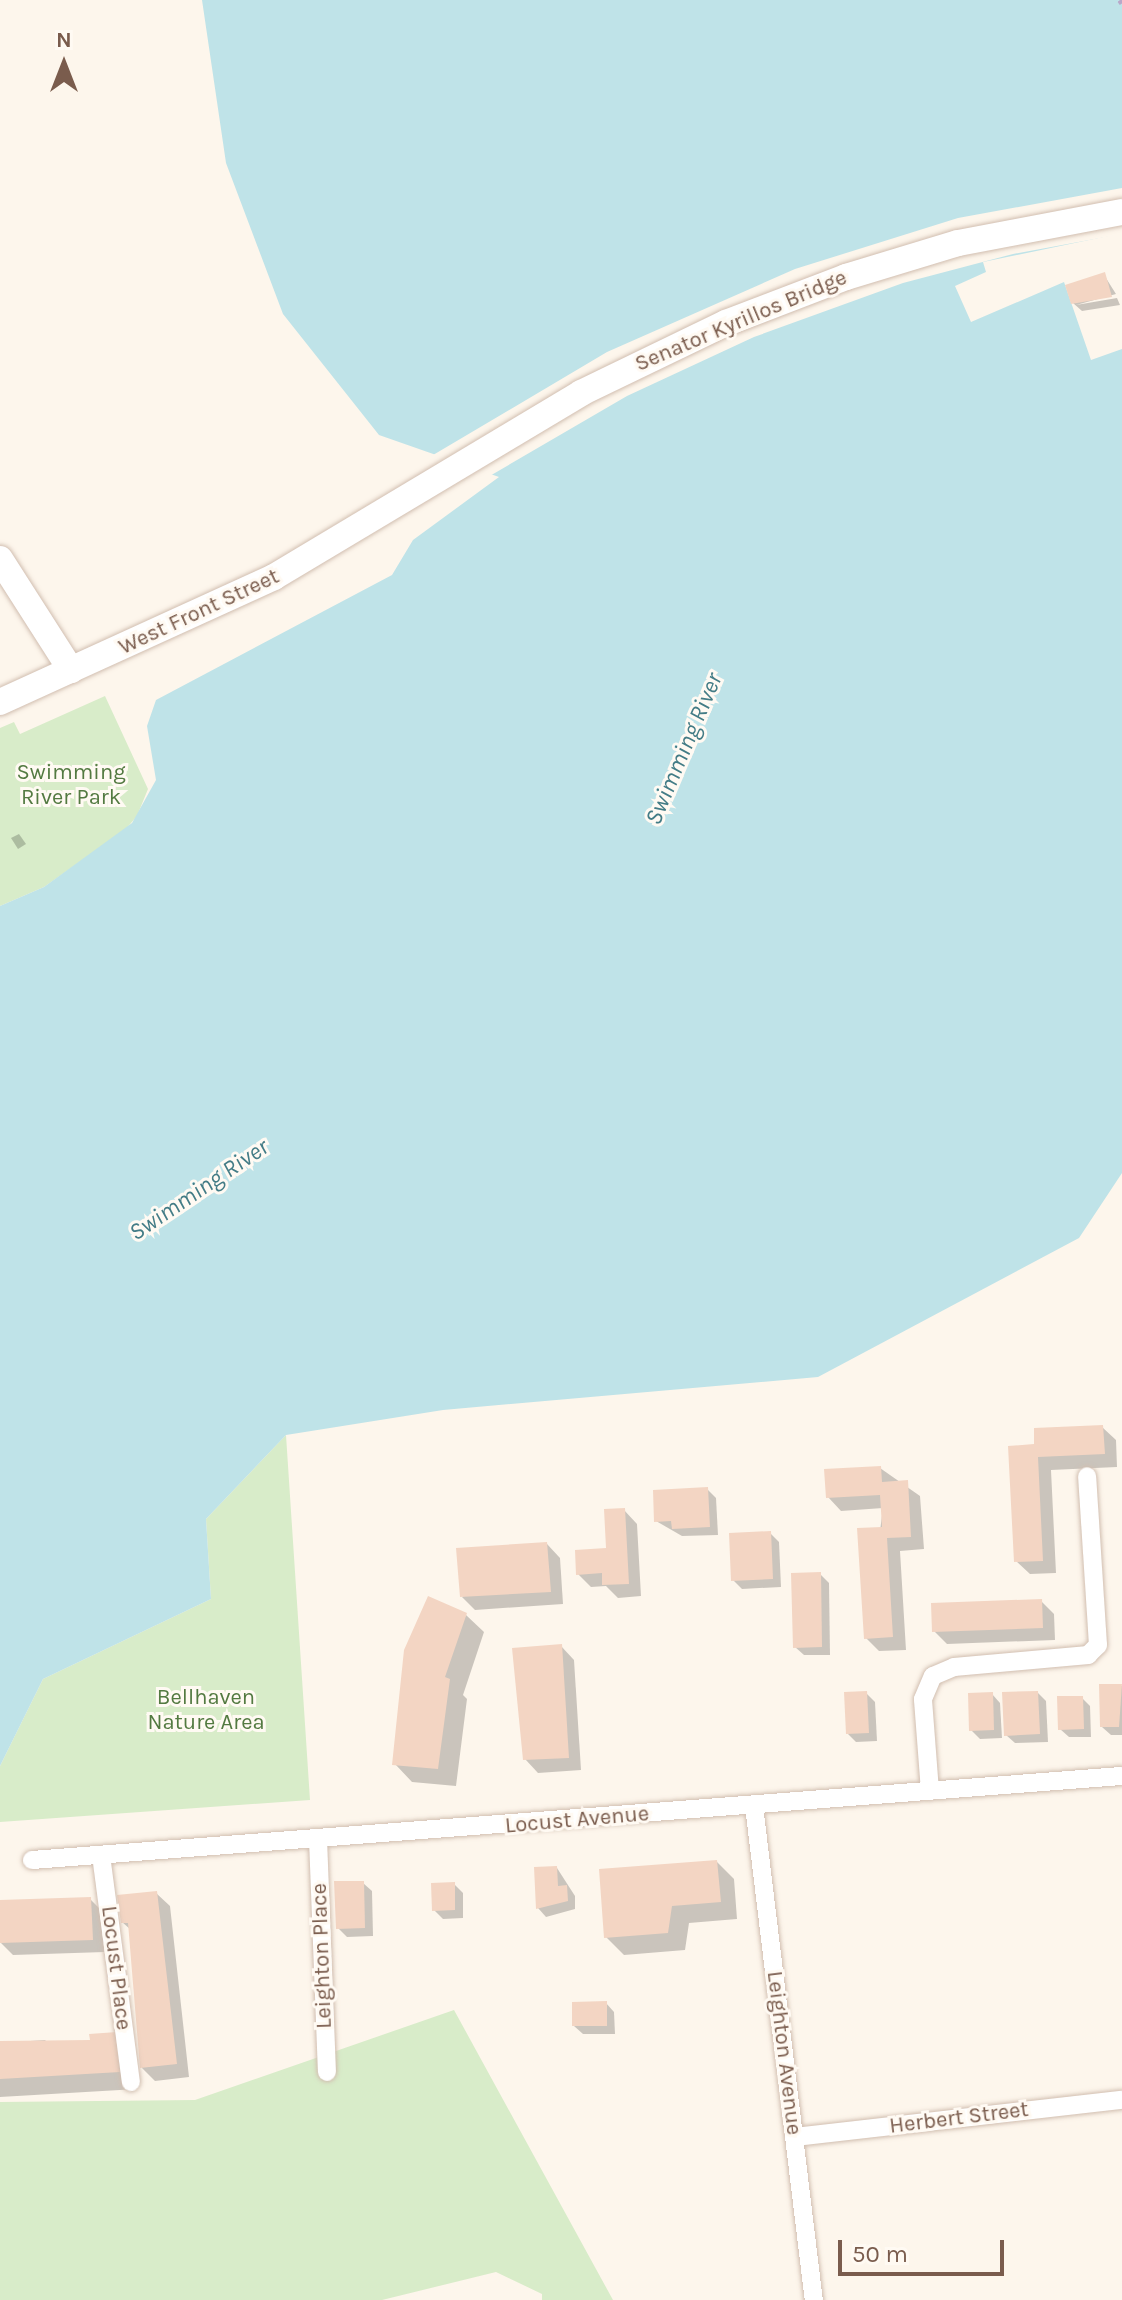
<!DOCTYPE html>
<style>
body{margin:0}
#map{position:relative;width:1122px;height:2300px;overflow:hidden;background:#fdf6ec;font-family:Karla,sans-serif}
div>[style]{position:absolute}
[style*='--x']{left:calc(var(--x)*1px);top:calc(var(--y)*1px);width:calc(var(--w)*1px);rotate:calc(var(--a)*1deg)}
.green>*{inset:0;background:#d8ecc9}
.water>*{inset:0;background:#bfe3e8}
.pier>*{inset:0;background:#fdf6ec}
.shadow>*{inset:0;background:#0003}
.building>*{inset:0;background:#f3d5c3}
.roads{filter:drop-shadow(0 0 2px #d1beb0) drop-shadow(0 0 2px #d1beb0)}
.street>*{height:18px;margin:-9px;padding:0 9px;transform-origin:9px;border-radius:9px;background:#fff}
.secondary>*{height:26px;margin:-13px;padding:0 13px;transform-origin:13px;border-radius:13px;background:#fff}
.rail>*{height:6px;margin-top:-3px;transform-origin:0;background:repeating-linear-gradient(90deg,#b9a8c9 0 12px,transparent 0 20px)}
span{translate:-50% -50%;white-space:nowrap;text-align:center;line-height:1.15;-webkit-text-stroke:6px #fffaf3;paint-order:stroke}
.street-label{font-size:22px;color:#7a5c4d}
.park-label{font-size:22px;color:#537a41}
.water-label{font-size:24px;color:#437c86;font-style:italic}
.north{position:absolute;left:24px;top:24px;width:80px;height:80px;-webkit-text-stroke:6px #fffaf3;paint-order:stroke;rotate:0deg;font-size:22px;font-weight:700;line-height:32px;text-align:center;color:#7a5c4d}
.north::after{content:'';display:block;margin:auto;width:28px;height:36px;background:#7a5c4d;clip-path:polygon(50% 0,100% 100%,50% 72%,0 100%)}
.scale{position:absolute;left:838px;top:2240px;width:166px;height:36px;box-sizing:border-box;border:4px solid #7a5c4d;border-top:0;padding-left:10px;font-size:24px;line-height:28px;white-space:nowrap;color:#7a5c4d;-webkit-text-stroke:6px #fffaf3;paint-order:stroke}
</style>
<div id="map">
<div class="green">
<div style="clip-path:polygon(105px 696px,148px 789px,137px 816px,125px 830px,44px 887px,0 906px,0 728px,14px 722px,20px 734px)"></div>
<div style="clip-path:polygon(286px 1435px,310px 1800px,0 1822px,0 1766px,43px 1679px,211px 1599px,206px 1519px)"></div>
<div style="clip-path:polygon(454px 2010px,613px 2300px,542px 2300px,542px 2294px,496px 2272px,382px 2300px,0 2300px,0 2102px,195px 2100px)"></div>
</div>
<div class="water">
<div style="clip-path:polygon(202px 0,1122px 0,1122px 210px,1108px 236px,983px 262px,986px 272px,955px 286px,971px 322px,1064px 282px,1091px 360px,1122px 349px,1122px 1173px,1079px 1238px,818px 1377px,443px 1410px,286px 1435px,206px 1519px,211px 1599px,43px 1679px,0 1766px,0 906px,44px 887px,132px 823px,156px 780px,147px 726px,156px 700px,392px 575px,413px 540px,499px 477px,379px 435px,283px 314px,226px 163px)"></div>
</div>
<div class="pier">
<div style="clip-path:polygon(1122px 188px,1122px 214px,1111px 236px,1013px 254px,903px 283px,754px 337px,627px 396px,488px 477px,428px 458px,607px 352px,795px 269px,958px 218px)"></div>
</div>
<div class="shadow">
<div style="clip-path:polygon(1104px 275px,1116px 294px,1076px 305px,1117px 298px,1120px 305px,1082px 311px,1073px 303px)"></div>
<div style="clip-path:polygon(19px 834px,26px 844px,18px 849px,11px 838px)"></div>
<div style="clip-path:polygon(1102px 1427px,1116px 1440px,1117px 1467px,1051px 1470px,1056px 1573px,1030px 1574px,1016px 1561px,1036px 1446px)"></div>
<div style="clip-path:polygon(880px 1468px,920px 1496px,924px 1549px,900px 1551px,906px 1650px,879px 1651px,866px 1638px,883px 1508px,841px 1511px,828px 1497px)"></div>
<div style="clip-path:polygon(707px 1489px,716px 1498px,718px 1535px,682px 1536px,656px 1521px)"></div>
<div style="clip-path:polygon(624px 1510px,637px 1524px,641px 1596px,618px 1598px,606px 1586px,591px 1587px,578px 1574px,608px 1550px)"></div>
<div style="clip-path:polygon(770px 1533px,779px 1542px,781px 1587px,742px 1589px,733px 1580px)"></div>
<div style="clip-path:polygon(547px 1544px,560px 1558px,563px 1604px,475px 1610px,462px 1597px)"></div>
<div style="clip-path:polygon(820px 1574px,829px 1583px,830px 1655px,804px 1655px,795px 1647px)"></div>
<div style="clip-path:polygon(1041px 1601px,1054px 1614px,1055px 1640px,947px 1644px,934px 1631px)"></div>
<div style="clip-path:polygon(466px 1615px,484px 1632px,463px 1695px,467px 1699px,456px 1786px,412px 1782px,395px 1764px)"></div>
<div style="clip-path:polygon(561px 1646px,574px 1660px,581px 1770px,538px 1773px,525px 1759px)"></div>
<div style="clip-path:polygon(1101px 1686px,1122px 1686px,1122px 1735px,1111px 1735px,1102px 1727px)"></div>
<div style="clip-path:polygon(866px 1693px,875px 1702px,877px 1741px,856px 1742px,848px 1734px)"></div>
<div style="clip-path:polygon(1038px 1693px,1046px 1701px,1048px 1742px,1015px 1743px,1006px 1735px)"></div>
<div style="clip-path:polygon(992px 1694px,1000px 1703px,1002px 1738px,980px 1739px,971px 1730px)"></div>
<div style="clip-path:polygon(1082px 1698px,1090px 1706px,1091px 1737px,1069px 1737px,1060px 1729px)"></div>
<div style="clip-path:polygon(717px 1862px,734px 1879px,737px 1919px,689px 1923px,685px 1950px,624px 1955px,606px 1937px)"></div>
<div style="clip-path:polygon(557px 1868px,575px 1896px,575px 1909px,546px 1917px,538px 1908px)"></div>
<div style="clip-path:polygon(363px 1883px,372px 1891px,373px 1936px,347px 1937px,338px 1928px)"></div>
<div style="clip-path:polygon(454px 1884px,463px 1893px,463px 1918px,443px 1919px,434px 1910px)"></div>
<div style="clip-path:polygon(156px 1893px,170px 1906px,189px 2077px,155px 2081px,142px 2068px,131px 1930px,122px 1922px)"></div>
<div style="clip-path:polygon(90px 1899px,103px 1912px,105px 1952px,13px 1955px,0 1942px,0 1902px)"></div>
<div style="clip-path:polygon(606px 2003px,614px 2012px,615px 2034px,583px 2034px,574px 2026px)"></div>
<div style="clip-path:polygon(45px 2040px,50px 2045px,134px 2052px,137px 2089px,0 2097px,0 2043px)"></div>
</div>
<div class="building">
<div style="clip-path:polygon(1105px 272px,1112px 297px,1071px 304px,1065px 285px)"></div>
<div style="clip-path:polygon(1103px 1425px,1105px 1454px,1038px 1457px,1043px 1561px,1014px 1562px,1008px 1446px,1034px 1444px,1034px 1428px)"></div>
<div style="clip-path:polygon(881px 1466px,882px 1482px,908px 1480px,911px 1537px,887px 1538px,893px 1637px,864px 1639px,857px 1528px,882px 1527px,880px 1495px,826px 1498px,824px 1469px)"></div>
<div style="clip-path:polygon(708px 1487px,710px 1527px,672px 1529px,671px 1521px,654px 1522px,653px 1490px)"></div>
<div style="clip-path:polygon(625px 1508px,629px 1584px,602px 1585px,602px 1573px,576px 1575px,575px 1550px,606px 1548px,604px 1509px)"></div>
<div style="clip-path:polygon(771px 1531px,773px 1579px,731px 1581px,729px 1533px)"></div>
<div style="clip-path:polygon(547px 1542px,551px 1592px,460px 1597px,456px 1548px)"></div>
<div style="clip-path:polygon(821px 1572px,822px 1647px,793px 1648px,791px 1573px)"></div>
<div style="clip-path:polygon(428px 1596px,467px 1613px,445px 1677px,450px 1679px,438px 1769px,392px 1765px,404px 1650px)"></div>
<div style="clip-path:polygon(1042px 1599px,1043px 1628px,932px 1632px,931px 1603px)"></div>
<div style="clip-path:polygon(562px 1644px,569px 1758px,523px 1760px,512px 1648px)"></div>
<div style="clip-path:polygon(1099px 1684px,1122px 1684px,1119px 1727px,1100px 1727px)"></div>
<div style="clip-path:polygon(867px 1691px,869px 1733px,846px 1734px,844px 1692px)"></div>
<div style="clip-path:polygon(1038px 1691px,1040px 1734px,1004px 1736px,1002px 1692px)"></div>
<div style="clip-path:polygon(993px 1692px,994px 1730px,969px 1731px,968px 1693px)"></div>
<div style="clip-path:polygon(1057px 1696px,1083px 1696px,1084px 1729px,1058px 1730px)"></div>
<div style="clip-path:polygon(717px 1860px,721px 1902px,672px 1906px,668px 1933px,604px 1938px,599px 1869px)"></div>
<div style="clip-path:polygon(557px 1866px,558px 1886px,567px 1885px,568px 1901px,536px 1909px,534px 1867px)"></div>
<div style="clip-path:polygon(334px 1881px,364px 1881px,365px 1928px,336px 1929px)"></div>
<div style="clip-path:polygon(455px 1882px,455px 1910px,432px 1911px,431px 1883px)"></div>
<div style="clip-path:polygon(157px 1891px,177px 2064px,140px 2068px,128px 1923px,121px 1923px,117px 1895px)"></div>
<div style="clip-path:polygon(91px 1897px,93px 1940px,0 1943px,0 1900px)"></div>
<div style="clip-path:polygon(607px 2001px,607px 2026px,572px 2026px,572px 2002px)"></div>
<div style="clip-path:polygon(117px 2032px,120px 2072px,0 2079px,0 2041px,90px 2040px,89px 2034px)"></div>
</div>
<div class="roads">
<div class="street">
<div style="--x:930;--y:1791;--w:92;--a:-94.4"></div>
<div style="--x:923;--y:1699;--w:25;--a:-67"></div>
<div style="--x:933;--y:1676;--w:23;--a:-23"></div>
<div style="--x:954;--y:1667;--w:135;--a:-5.1"></div>
<div style="--x:1088;--y:1655;--w:14;--a:-45"></div>
<div style="--x:1098;--y:1645;--w:169;--a:-93.7"></div>
<div style="--x:754;--y:1806;--w:498;--a:83.1"></div>
<div style="--x:318;--y:1839;--w:233;--a:87.8"></div>
<div style="--x:101;--y:1855;--w:229;--a:82.5"></div>
<div style="--x:32;--y:1860;--w:1093;--a:-4.41"></div>
<div style="--x:795;--y:2137;--w:329;--a:-6.5"></div>
</div>
<div class="secondary">
<div style="--x:0;--y:559;--w:132;--a:57.4"></div>
<div style="--x:0;--y:702;--w:301;--a:-24.5"></div>
<div style="--x:274;--y:577;--w:358;--a:-30.9"></div>
<div style="--x:581;--y:393;--w:161;--a:-25.8"></div>
<div style="--x:726;--y:323;--w:129;--a:-21"></div>
<div style="--x:846;--y:277;--w:117;--a:-16.9"></div>
<div style="--x:958;--y:243;--w:167;--a:-10.7"></div>
</div>
</div>
<div class="rail">
<div style="--x:1120;--y:0;--w:4;--a:56"></div>
</div>
<div class="street-label">
<span style="left:741px;top:321px;rotate:-23deg">Senator Kyrillos Bridge</span>
<span style="left:199px;top:612px;rotate:-25deg">West Front Street</span>
<span style="left:577px;top:1820px;rotate:-5deg">Locust Avenue</span>
<span style="left:322px;top:1956px;rotate:-92deg">Leighton Place</span>
<span style="left:116px;top:1968px;rotate:83deg">Locust Place</span>
<span style="left:784px;top:2053px;rotate:83deg">Leighton Avenue</span>
<span style="left:959px;top:2118px;rotate:-7deg">Herbert Street</span>
</div>
<div class="park-label">
<span style="left:71px;top:785px">Swimming<br>River Park</span>
<span style="left:206px;top:1710px">Bellhaven<br>Nature Area</span>
</div>
<div class="water-label">
<span style="left:684px;top:749px;rotate:-67deg">Swimming River</span>
<span style="left:199px;top:1190px;rotate:-34deg">Swimming River</span>
</div>
<div class="north">N</div>
<div class="scale">50 m</div>
</div>
